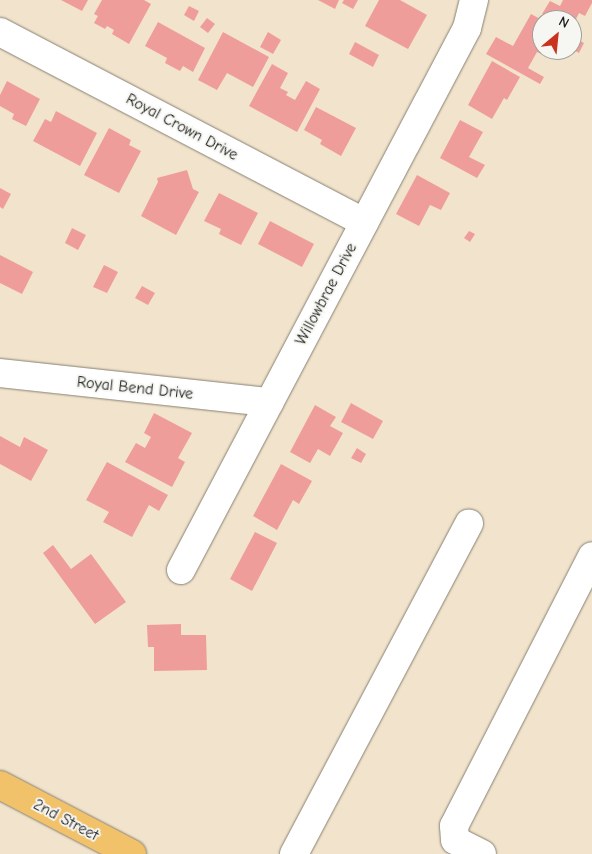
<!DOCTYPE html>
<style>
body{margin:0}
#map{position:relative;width:592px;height:854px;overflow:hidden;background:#f2e4cc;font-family:"Comic Neue",sans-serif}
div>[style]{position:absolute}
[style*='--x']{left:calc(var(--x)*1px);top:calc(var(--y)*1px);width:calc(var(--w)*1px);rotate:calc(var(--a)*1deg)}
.building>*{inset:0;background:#ef9d9b}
.roads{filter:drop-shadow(0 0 1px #878074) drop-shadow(0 0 1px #878074)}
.minor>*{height:28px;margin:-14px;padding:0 14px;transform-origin:14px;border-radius:14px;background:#fff}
.major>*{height:28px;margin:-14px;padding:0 14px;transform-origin:14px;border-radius:14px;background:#f2c26a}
span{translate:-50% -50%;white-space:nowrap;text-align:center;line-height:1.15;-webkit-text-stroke:4px #f6f6f2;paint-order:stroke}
.street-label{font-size:16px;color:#1c1c1c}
.north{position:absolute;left:532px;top:10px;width:50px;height:50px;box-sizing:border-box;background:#f6f6f2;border:1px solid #9f9f9c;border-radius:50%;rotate:28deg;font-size:14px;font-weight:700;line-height:20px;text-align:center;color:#1c1c1c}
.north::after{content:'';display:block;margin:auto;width:18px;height:22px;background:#c8321e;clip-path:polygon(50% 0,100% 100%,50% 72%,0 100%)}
</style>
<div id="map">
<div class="building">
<div style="clip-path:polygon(61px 0,88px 0,82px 11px)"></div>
<div style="clip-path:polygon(102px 0,144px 0,151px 4px,129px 44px,112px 34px,114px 30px,107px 26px,105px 29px,94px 23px,98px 16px,94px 14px)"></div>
<div style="clip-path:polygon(318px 0,339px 0,335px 9px)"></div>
<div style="clip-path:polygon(344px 0,358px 0,353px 9px,342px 3px)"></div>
<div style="clip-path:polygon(379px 0,400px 0,427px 15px,408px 49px,365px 26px)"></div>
<div style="clip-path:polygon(563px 0,592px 0,592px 3px,585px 16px,579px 13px,572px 27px,572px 20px,553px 20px,542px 14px,550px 1px,560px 6px)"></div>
<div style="clip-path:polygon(189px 6px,199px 11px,194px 21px,184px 15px)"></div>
<div style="clip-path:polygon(531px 14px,542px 20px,542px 50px,544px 50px,542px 54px,537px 52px,528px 68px,544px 77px,540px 84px,486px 54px,496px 37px,513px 46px)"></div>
<div style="clip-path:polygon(207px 18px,215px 24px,208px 33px,200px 27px)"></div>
<div style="clip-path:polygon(158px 22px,205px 48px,193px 72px,183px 66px,180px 71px,165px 63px,167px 58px,145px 46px)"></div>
<div style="clip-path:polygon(223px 32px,269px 57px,253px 87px,227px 73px,217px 90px,198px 80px)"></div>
<div style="clip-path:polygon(268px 32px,281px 40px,273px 54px,260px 47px)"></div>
<div style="clip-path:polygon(572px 37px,584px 43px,579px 53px,572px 49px)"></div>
<div style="clip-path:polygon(355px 42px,379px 55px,373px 67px,349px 54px)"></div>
<div style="clip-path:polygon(492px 61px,520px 77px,507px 100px,504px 98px,492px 119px,468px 105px)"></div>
<div style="clip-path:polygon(272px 64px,288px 73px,280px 88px,288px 92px,286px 95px,295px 100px,306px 81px,320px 89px,297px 132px,249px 106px)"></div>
<div style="clip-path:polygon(7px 81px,40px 99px,26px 126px,12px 119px,14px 114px,0 106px,0 95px)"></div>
<div style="clip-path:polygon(316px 107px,356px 128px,341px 156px,320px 144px,322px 140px,304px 130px)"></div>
<div style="clip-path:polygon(56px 111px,97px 133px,80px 166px,33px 141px,45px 119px,51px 122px)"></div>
<div style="clip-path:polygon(460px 120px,483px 132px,469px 157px,485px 165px,477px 178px,440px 158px)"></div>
<div style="clip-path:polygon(109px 128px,131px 140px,129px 145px,141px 151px,119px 193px,84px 175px)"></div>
<div style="clip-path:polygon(187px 170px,193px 189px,199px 192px,176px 235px,141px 216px,158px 182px,157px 178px)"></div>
<div style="clip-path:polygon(417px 175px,450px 193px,441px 210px,430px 205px,419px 226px,396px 214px)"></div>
<div style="clip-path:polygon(0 188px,11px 194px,3px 209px,0 207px)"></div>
<div style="clip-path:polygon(219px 193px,258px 213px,241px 245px,219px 234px,221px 229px,204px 221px)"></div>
<div style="clip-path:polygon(270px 221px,314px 244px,302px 267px,258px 244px)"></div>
<div style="clip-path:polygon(72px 228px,86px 235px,78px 250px,65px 243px)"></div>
<div style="clip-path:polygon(469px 231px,475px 234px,470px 242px,464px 238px)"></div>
<div style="clip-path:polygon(0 255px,33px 272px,22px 294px,0 283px)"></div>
<div style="clip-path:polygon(104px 265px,118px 272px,107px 293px,93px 287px)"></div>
<div style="clip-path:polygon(142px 286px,155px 293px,148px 305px,135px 298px)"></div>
<div style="clip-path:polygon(351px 403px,383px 421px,373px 439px,341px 422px)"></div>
<div style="clip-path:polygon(315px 405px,336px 417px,330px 426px,343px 433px,330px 456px,318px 449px,310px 463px,290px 452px)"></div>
<div style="clip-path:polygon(154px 413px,192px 433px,178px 458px,185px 462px,172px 487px,125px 462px,136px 443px,145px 448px,151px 437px,144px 433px)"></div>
<div style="clip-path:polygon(0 436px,20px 447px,24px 437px,48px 450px,31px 481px,0 464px)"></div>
<div style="clip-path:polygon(357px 448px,366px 454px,361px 463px,351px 458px)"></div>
<div style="clip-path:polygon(107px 462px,168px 495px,159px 511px,149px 505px,132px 537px,103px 522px,109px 512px,86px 500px)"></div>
<div style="clip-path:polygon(281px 464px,312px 481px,299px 504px,293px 500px,277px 530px,253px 516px)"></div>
<div style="clip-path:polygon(255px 532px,277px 543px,252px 591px,230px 579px)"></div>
<div style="clip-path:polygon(53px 545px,71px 569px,91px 554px,126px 602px,95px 624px,43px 553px)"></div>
<div style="clip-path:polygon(181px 624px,181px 635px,206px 635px,207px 670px,154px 671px,154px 647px,148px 647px,147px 625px)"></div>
</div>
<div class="roads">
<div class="minor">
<div style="--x:0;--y:32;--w:411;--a:27.6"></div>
<div style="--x:0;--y:373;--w:271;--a:6.2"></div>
<div style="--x:181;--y:570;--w:613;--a:-62.18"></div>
<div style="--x:467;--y:28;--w:29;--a:-76"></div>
<div style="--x:294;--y:854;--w:374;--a:-62.1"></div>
<div style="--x:482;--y:854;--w:30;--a:-153"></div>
<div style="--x:455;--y:840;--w:14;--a:-94"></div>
<div style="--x:454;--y:826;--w:303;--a:-62.9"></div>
</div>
<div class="major">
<div style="--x:0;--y:785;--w:149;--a:27.6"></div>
</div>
</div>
<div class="street-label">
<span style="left:182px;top:127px;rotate:28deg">Royal Crown Drive</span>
<span style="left:326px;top:294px;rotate:-62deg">Willowbrae Drive</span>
<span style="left:135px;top:388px;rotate:6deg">Royal Bend Drive</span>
<span style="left:66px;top:820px;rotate:28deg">2nd Street</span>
</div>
<div class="north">N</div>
</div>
